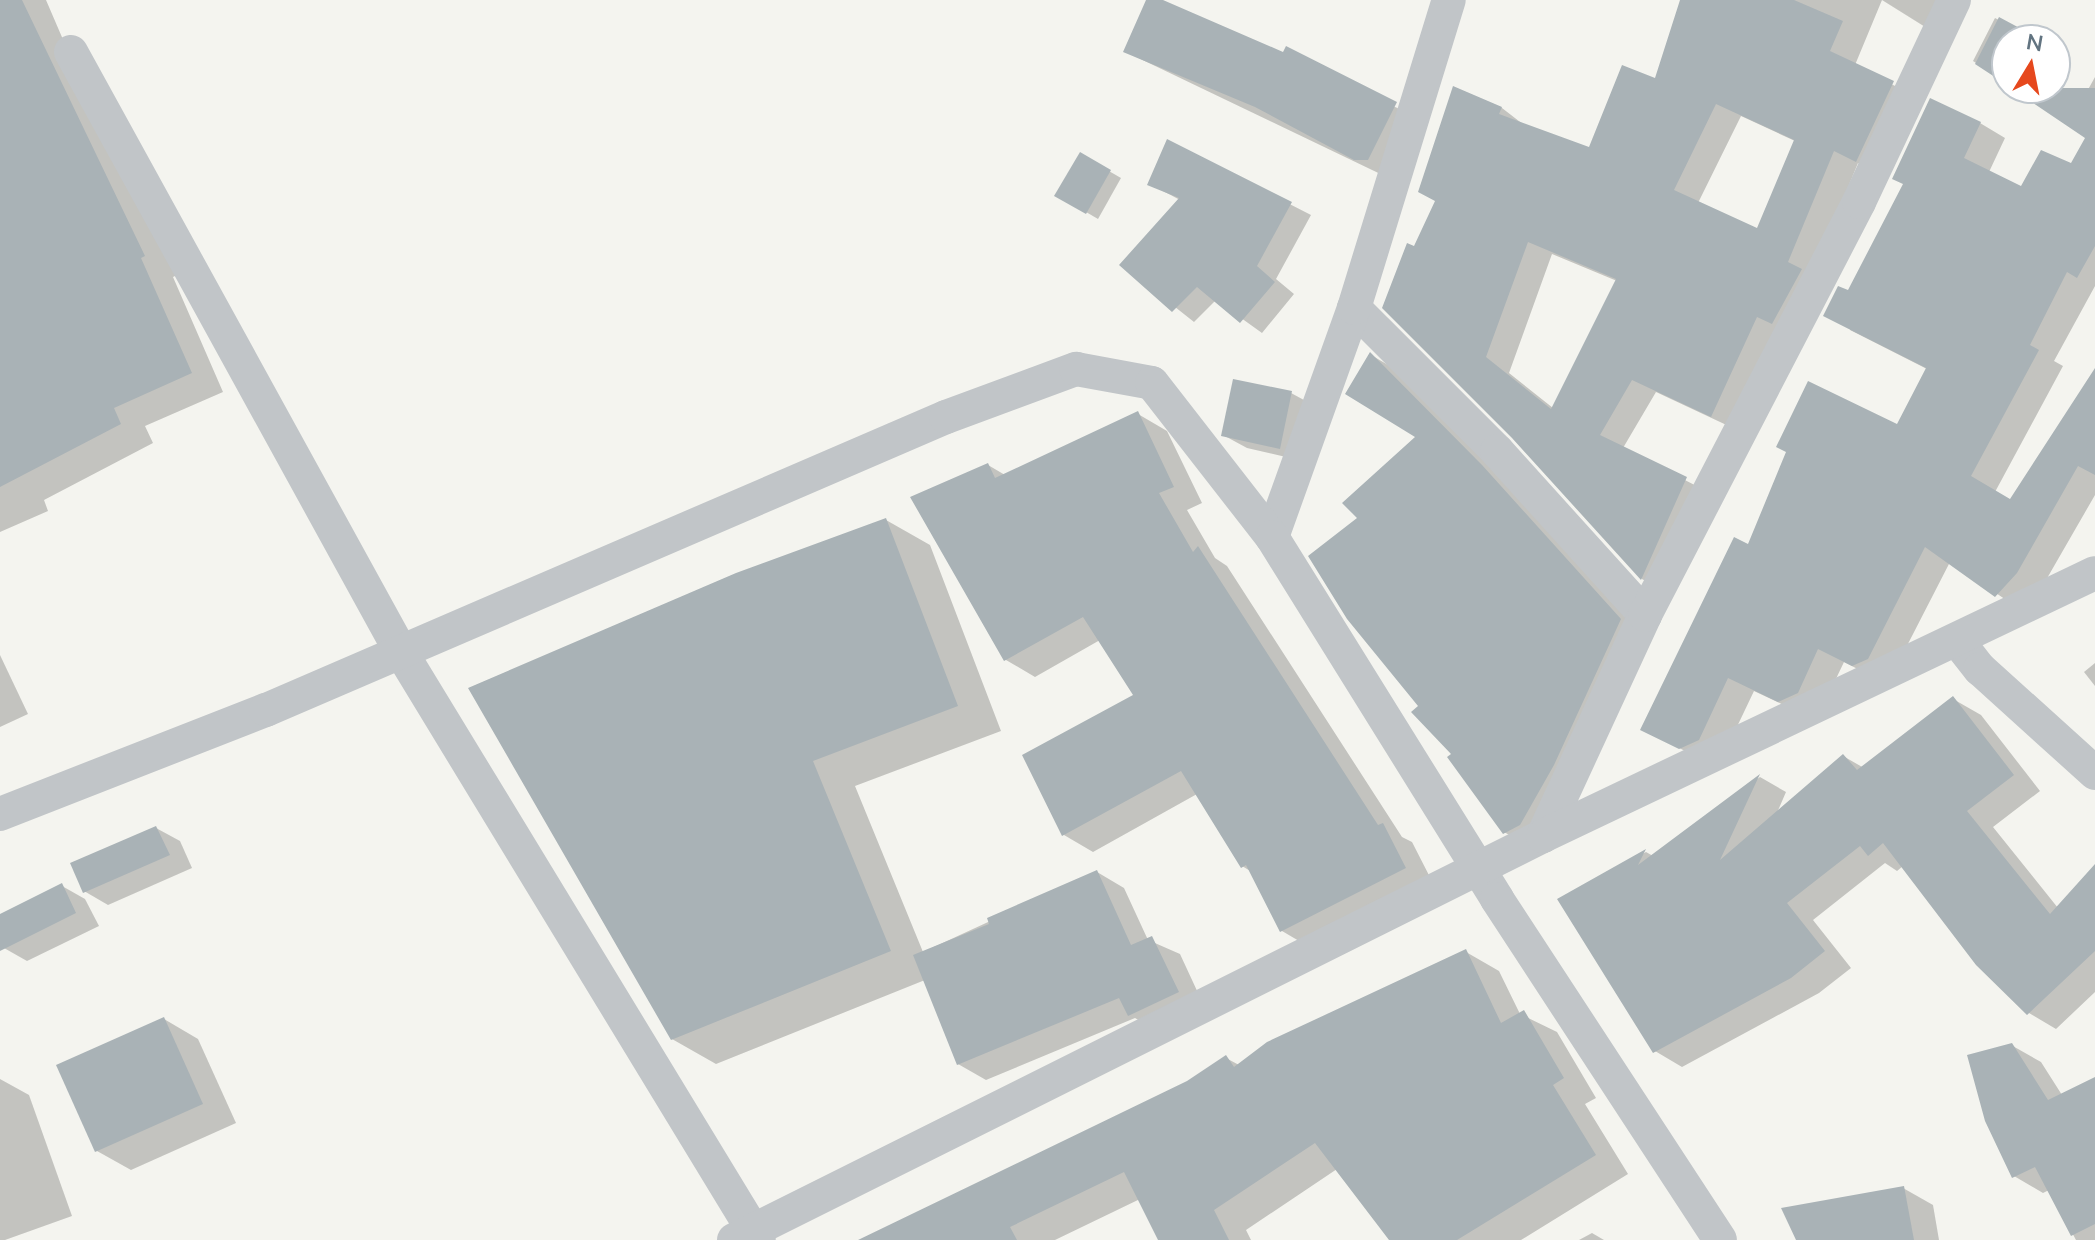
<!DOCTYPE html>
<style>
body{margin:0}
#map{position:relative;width:2095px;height:1240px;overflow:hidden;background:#f4f4ef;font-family:Mulish,sans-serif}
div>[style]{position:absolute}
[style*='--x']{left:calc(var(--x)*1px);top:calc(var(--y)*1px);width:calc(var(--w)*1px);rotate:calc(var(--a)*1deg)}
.shadow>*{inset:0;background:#0003}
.building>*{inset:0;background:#a9b2b6}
.street>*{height:34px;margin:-17px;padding:0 17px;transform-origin:17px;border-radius:17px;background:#c1c5c8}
span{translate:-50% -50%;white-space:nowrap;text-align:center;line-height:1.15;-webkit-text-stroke:8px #fff;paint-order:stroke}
.north{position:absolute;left:1991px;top:24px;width:80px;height:80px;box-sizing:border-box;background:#fff;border:2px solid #c0c7cd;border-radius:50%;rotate:10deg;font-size:22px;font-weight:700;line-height:32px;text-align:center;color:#627481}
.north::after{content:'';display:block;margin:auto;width:28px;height:36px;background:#e6481d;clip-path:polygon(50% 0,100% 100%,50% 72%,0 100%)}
</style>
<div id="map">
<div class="shadow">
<div style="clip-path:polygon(0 0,46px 0,95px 114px,177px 275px,173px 277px,223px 392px,145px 426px,153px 443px,44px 500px,48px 511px,0 532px)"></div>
<div style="clip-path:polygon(1148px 0,1425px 120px,1395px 181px,1126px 52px)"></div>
<div style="clip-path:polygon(evenodd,1682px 0,1882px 0,1855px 65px,1916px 97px,1880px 174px,1858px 163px,1811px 277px,1735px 429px,1656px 392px,1623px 448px,1710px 493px,1665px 592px,1642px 579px,1513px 436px,1415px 248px,1437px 202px,1454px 89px,1502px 108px,1524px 125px,1590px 150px,1656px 81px,1682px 0,1741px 116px,1795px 141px,1758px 231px,1698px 203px,1741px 116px,1682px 0,1552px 254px,1617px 281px,1553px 408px,1509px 373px,1552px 254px)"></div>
<div style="clip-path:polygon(1882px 0,1950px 0,1930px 30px)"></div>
<div style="clip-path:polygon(1995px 18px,2038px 40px,2007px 40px,2007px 83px,1973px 61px)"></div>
<div style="clip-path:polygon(2095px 77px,2095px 286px,2054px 361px,2063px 366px,1995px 492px,2011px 501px,2095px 371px,2095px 495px,2042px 587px,2021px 610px,1950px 562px,1893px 673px,1879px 680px,1844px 662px,1823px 706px,1805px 715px,1754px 691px,1724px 754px,1706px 762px,1643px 729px,1749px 546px,1898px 427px,1927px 369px,1850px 330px,1849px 293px,1980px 123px,2005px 138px,1989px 172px,2022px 189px,2072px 166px,2088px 137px,2069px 124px)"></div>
<div style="clip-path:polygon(1168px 142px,1311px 215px,1276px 279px,1294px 294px,1262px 333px,1216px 300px,1194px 322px,1122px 265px,1180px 200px,1150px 184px)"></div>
<div style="clip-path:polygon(1081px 155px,1121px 178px,1098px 219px,1057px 195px)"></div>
<div style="clip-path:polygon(1371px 355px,1395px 369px,1507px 481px,1645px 634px,1530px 847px,1504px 832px,1421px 706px,1360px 519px,1418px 437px)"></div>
<div style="clip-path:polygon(1291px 393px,1315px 406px,1303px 461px,1247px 448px,1223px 435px)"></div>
<div style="clip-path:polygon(1138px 414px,1167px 431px,1202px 503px,1187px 510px,1215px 558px,1227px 566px,1402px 837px,1412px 842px,1434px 885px,1311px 948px,1282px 931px,1252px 872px,1242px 866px,1197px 794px,1093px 852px,1064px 835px,1135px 695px,1100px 640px,1035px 677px,1006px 660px,988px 465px,1005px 475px)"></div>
<div style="clip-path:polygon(886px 520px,930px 545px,1001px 731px,855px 786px,923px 952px,1097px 872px,1124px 888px,1148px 940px,1180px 954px,1205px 1008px,1157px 1031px,1135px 1018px,986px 1080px,958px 1064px,925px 980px,716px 1064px,672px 1039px)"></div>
<div style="clip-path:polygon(0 655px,28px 714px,0 727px)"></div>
<div style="clip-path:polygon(2095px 663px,2095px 686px,2084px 672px)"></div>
<div style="clip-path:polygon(1953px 699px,1981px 715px,2040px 791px,1993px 827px,2058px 908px,2095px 867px,2095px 992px,2056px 1029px,2029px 1013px,1903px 866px,1897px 871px,1885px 863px,1813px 920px,1851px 968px,1819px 993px,1682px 1067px,1655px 1051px,1560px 899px,1646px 852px,1653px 856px,1760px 777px,1786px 792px,1776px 815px,1843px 756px,1864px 768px)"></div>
<div style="clip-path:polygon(156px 828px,180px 841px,192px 868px,108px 905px,84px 891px)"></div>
<div style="clip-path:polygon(62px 886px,85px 899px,99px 926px,27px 961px,4px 948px,0 916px)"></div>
<div style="clip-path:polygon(1466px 952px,1499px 971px,1520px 1014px,1557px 1032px,1596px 1098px,1585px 1104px,1628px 1174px,1521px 1240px,1392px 1240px,1337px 1169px,1246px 1230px,1251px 1240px,1160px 1240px,1140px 1199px,1055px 1240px,864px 1240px,1188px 1082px,1226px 1058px,1239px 1065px)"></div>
<div style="clip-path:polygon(164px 1019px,198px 1039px,236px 1123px,131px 1170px,97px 1151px)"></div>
<div style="clip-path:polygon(2011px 1045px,2041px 1062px,2062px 1095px,2095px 1080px,2095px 1240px,2076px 1240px,2049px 1190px,2043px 1193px,2014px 1176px)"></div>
<div style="clip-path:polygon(0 1079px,29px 1095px,72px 1216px,5px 1240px,0 1240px)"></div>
<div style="clip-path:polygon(1903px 1188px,1933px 1205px,1939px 1240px,1798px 1240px)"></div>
<div style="clip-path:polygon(1592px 1233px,1604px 1240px,1579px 1240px)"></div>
</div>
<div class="building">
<div style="clip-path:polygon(0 0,22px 0,145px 256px,141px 258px,192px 373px,114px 408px,121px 424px,0 487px)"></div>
<div style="clip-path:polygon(1146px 0,1163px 0,1283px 52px,1286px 46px,1397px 102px,1368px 160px,1354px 160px,1255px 107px,1123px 52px)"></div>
<div style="clip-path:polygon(evenodd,1680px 0,1794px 0,1843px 21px,1830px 51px,1894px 81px,1856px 162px,1834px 151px,1788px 262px,1802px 269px,1772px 324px,1757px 317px,1711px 417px,1632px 380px,1600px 435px,1687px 477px,1641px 580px,1512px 438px,1382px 308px,1407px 243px,1414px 246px,1435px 201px,1418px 192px,1453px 86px,1502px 107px,1499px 114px,1589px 147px,1622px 65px,1655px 78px,1680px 0,1716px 104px,1794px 140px,1757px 228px,1674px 190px,1716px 104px,1680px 0,1528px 242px,1616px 279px,1551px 409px,1486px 357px,1528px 242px)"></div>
<div style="clip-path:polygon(1999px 17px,2038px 38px,2007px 40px,2007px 85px,1975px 64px)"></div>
<div style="clip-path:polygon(2011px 88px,2095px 88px,2095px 246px,2077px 278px,2067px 272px,2030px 345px,2039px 350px,1971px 476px,2010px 499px,2095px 368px,2095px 475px,2078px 466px,2017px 573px,1995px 597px,1925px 547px,1868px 659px,1852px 666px,1818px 649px,1798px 693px,1778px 702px,1728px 678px,1699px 740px,1679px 749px,1640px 730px,1734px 537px,1748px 544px,1786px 452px,1776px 447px,1808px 381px,1897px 424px,1926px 368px,1823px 316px,1838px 286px,1848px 290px,1903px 184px,1892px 179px,1930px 98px,1981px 122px,1964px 158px,2021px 186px,2041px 150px,2071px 163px,2085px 138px)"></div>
<div style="clip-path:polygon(1167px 139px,1292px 202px,1257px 266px,1275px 282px,1240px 323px,1197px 287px,1172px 312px,1119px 265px,1179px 198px,1147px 185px)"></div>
<div style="clip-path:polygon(1080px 152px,1111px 170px,1086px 214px,1054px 196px)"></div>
<div style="clip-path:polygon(1370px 352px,1482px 465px,1621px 619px,1554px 765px,1520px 825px,1503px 834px,1447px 757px,1451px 754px,1411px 712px,1418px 706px,1347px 619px,1308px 556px,1357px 518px,1342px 503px,1415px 437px,1345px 394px)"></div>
<div style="clip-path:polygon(1233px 379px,1292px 391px,1280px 449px,1221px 436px)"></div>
<div style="clip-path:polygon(1138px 411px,1174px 487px,1159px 493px,1193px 552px,1198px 546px,1378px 825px,1383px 823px,1406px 868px,1280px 932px,1246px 865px,1241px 868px,1181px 771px,1062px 836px,1022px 755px,1133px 695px,1083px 617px,1004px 661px,910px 497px,988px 463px,995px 478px)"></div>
<div style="clip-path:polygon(886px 518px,958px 706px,813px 761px,891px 951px,671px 1040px,468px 688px,736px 573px)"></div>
<div style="clip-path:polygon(1953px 696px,2014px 775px,1967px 811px,2050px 914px,2095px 864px,2095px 951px,2027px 1015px,1976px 965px,1883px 843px,1868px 856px,1860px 846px,1787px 903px,1825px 951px,1791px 978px,1653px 1053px,1557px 899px,1646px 849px,1638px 865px,1760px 774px,1720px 860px,1843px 754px,1857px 770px)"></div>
<div style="clip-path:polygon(156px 826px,170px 855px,83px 893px,70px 863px)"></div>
<div style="clip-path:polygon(1097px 870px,1131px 945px,1152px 936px,1179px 992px,1128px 1016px,1119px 998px,957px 1065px,913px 955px,989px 924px,987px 918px)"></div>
<div style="clip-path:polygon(62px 883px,76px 913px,0 951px,0 914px)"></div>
<div style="clip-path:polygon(1466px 949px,1501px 1023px,1524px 1010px,1564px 1078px,1553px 1085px,1596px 1155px,1457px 1240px,1389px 1240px,1315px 1143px,1214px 1210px,1229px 1240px,1158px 1240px,1124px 1172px,1010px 1227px,1017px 1240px,858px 1240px,1187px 1081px,1226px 1055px,1234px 1067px,1267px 1042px)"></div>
<div style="clip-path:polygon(164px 1017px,203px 1104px,95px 1152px,56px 1065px)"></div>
<div style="clip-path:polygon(2012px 1043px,2048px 1100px,2095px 1077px,2095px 1224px,2071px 1236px,2035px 1167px,2012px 1178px,1985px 1121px,1967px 1055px)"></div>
<div style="clip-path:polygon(1904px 1186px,1914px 1240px,1796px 1240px,1781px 1208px)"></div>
</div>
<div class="street">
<div style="--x:71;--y:52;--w:685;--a:61.19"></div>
<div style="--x:401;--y:652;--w:688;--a:58.67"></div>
<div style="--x:1354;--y:308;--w:202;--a:45"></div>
<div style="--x:1497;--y:451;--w:221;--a:47.9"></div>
<div style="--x:1272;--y:537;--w:243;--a:-70.3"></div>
<div style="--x:1354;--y:308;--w:322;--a:-72.9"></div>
<div style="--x:1957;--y:640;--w:37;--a:52"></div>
<div style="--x:1980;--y:669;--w:155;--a:42.1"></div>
<div style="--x:0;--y:814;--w:286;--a:-21.4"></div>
<div style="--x:266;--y:710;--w:740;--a:-23.31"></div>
<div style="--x:946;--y:417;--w:139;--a:-20.3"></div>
<div style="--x:1076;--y:369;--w:77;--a:10.4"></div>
<div style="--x:1152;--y:383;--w:195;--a:52.1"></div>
<div style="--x:1272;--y:537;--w:426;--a:58.1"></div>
<div style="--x:1497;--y:899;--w:407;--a:56.8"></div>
<div style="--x:1543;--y:836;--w:243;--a:-65.2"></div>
<div style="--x:1645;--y:615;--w:465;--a:-62.6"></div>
<div style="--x:1859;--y:202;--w:223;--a:-64.8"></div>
<div style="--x:734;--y:1240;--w:904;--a:-26.54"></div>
<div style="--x:1543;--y:836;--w:611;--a:-25.48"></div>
</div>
<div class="north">N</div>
</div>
